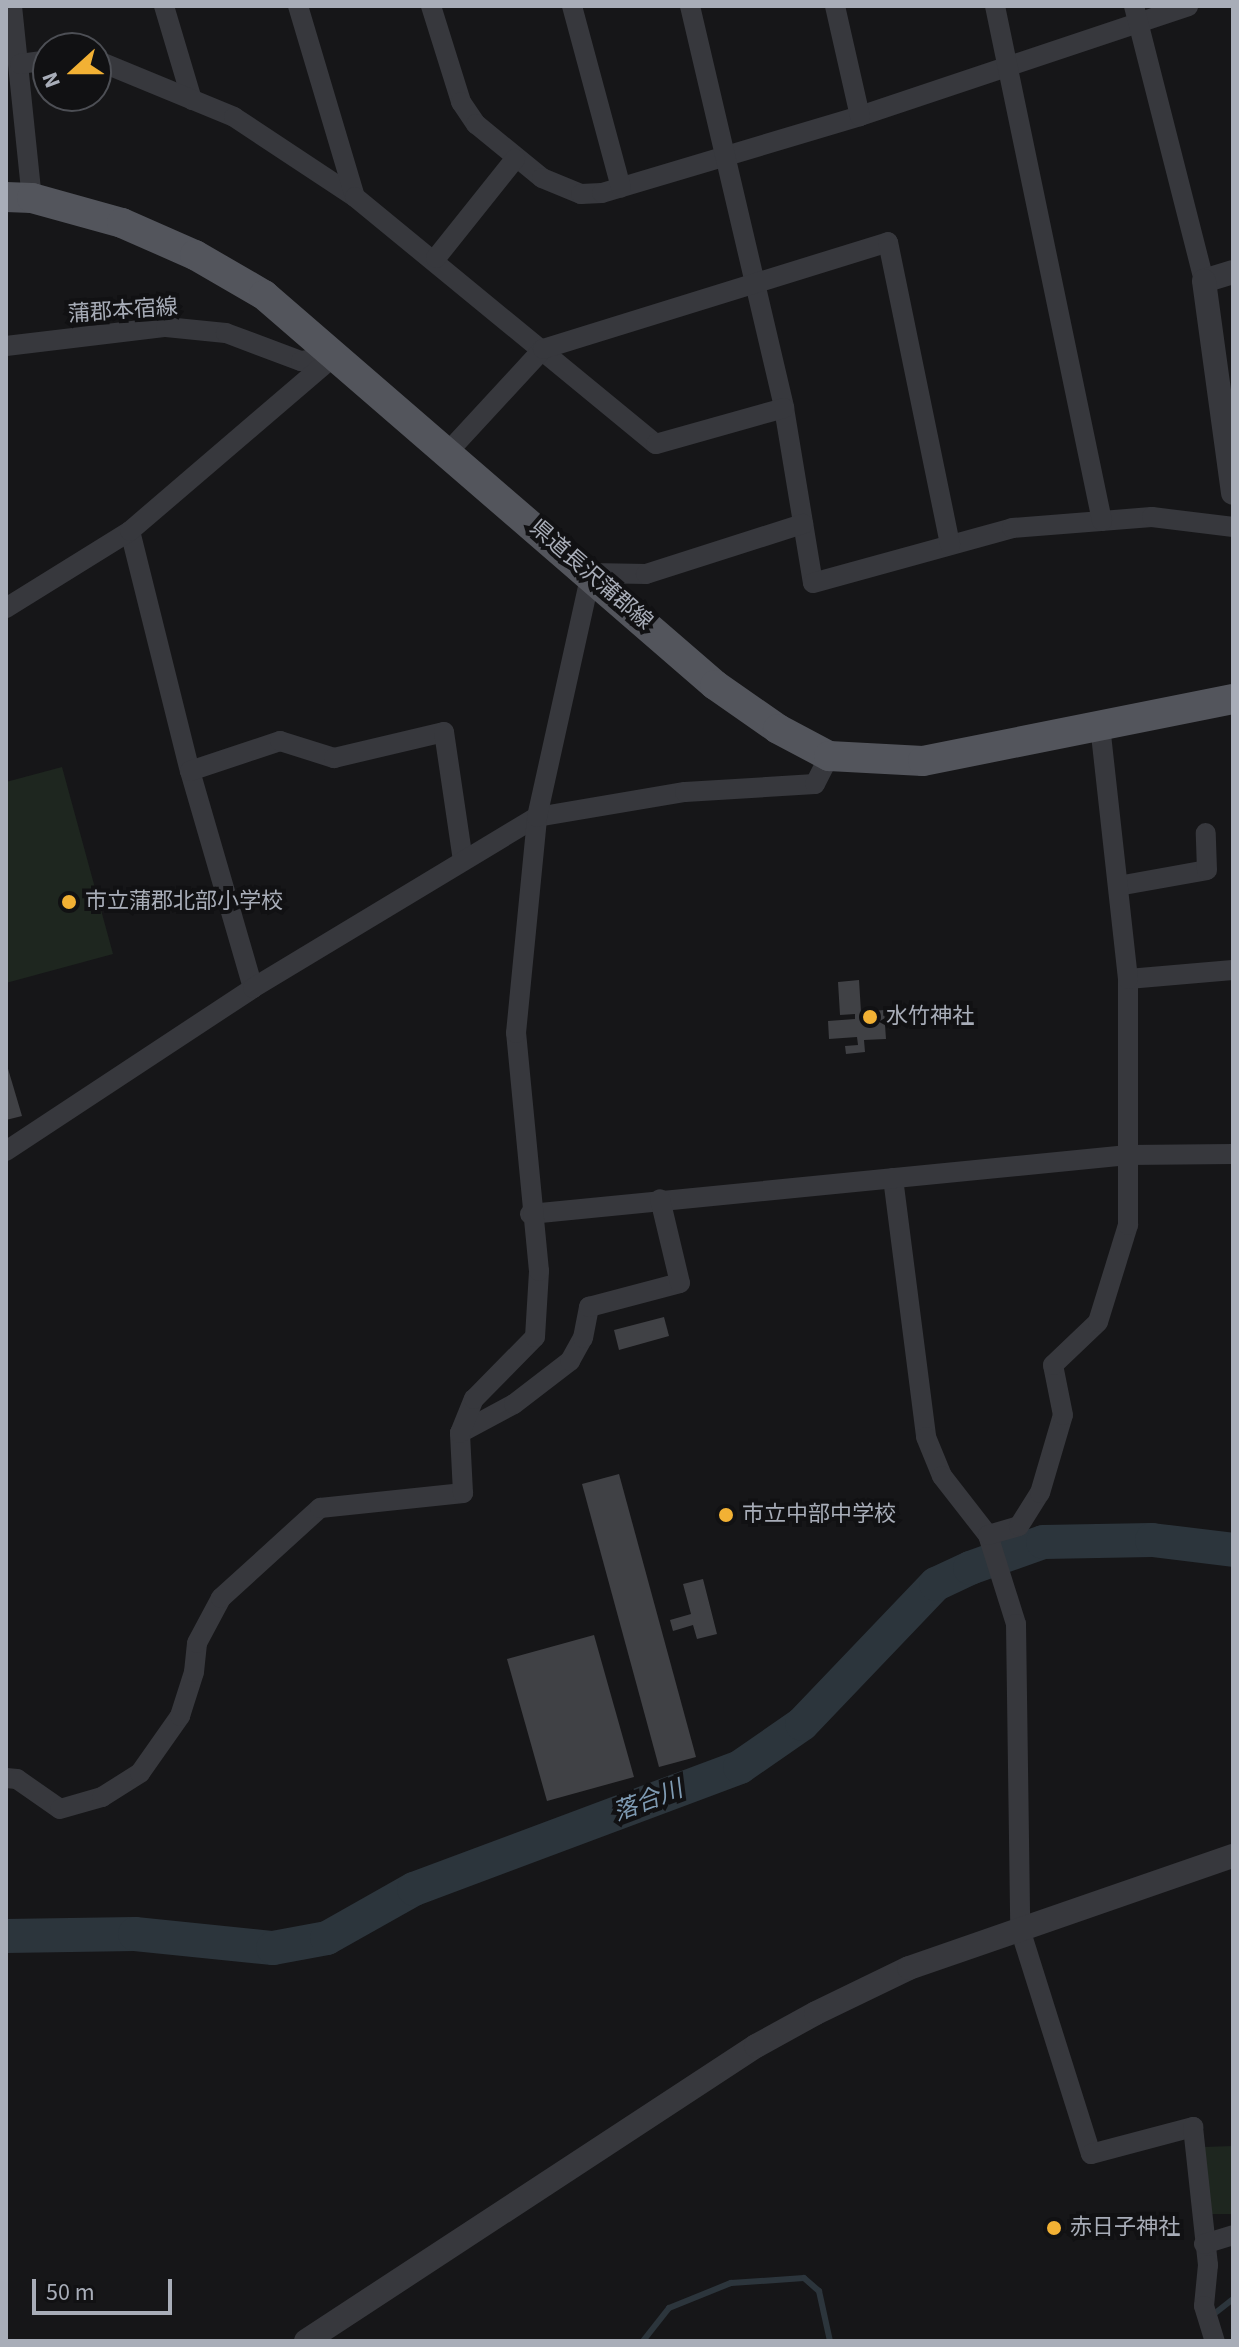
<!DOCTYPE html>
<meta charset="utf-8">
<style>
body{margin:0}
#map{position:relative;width:1239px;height:2347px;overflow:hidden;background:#161618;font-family:"Source Sans 3","Noto Sans JP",sans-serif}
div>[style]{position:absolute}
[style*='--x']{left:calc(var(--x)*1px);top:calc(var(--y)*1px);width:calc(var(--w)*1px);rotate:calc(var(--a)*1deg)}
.green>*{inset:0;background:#1e261f}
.stream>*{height:6px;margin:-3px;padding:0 3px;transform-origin:3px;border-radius:3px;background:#2c353c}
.river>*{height:34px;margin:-17px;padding:0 17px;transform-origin:17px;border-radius:17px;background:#2c353c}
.building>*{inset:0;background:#404145}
.minor>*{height:20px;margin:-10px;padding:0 10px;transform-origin:10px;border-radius:10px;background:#37383d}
.tertiary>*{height:24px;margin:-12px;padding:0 12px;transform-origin:12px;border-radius:12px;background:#37383d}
.primary>*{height:30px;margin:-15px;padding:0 15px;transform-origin:15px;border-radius:15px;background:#53555c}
.dots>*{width:22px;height:22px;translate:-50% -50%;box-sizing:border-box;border:4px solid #111113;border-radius:50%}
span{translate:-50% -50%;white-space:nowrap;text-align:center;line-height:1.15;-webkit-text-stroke:8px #111113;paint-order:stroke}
.street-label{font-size:22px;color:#a8adb8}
.poi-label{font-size:22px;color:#a8adb8}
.left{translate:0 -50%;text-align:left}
.water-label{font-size:24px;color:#7f9bb3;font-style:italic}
.frame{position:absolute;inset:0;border:8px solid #a8adb8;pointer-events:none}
.north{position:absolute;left:32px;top:32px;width:80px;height:80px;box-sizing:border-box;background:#111113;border:2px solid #4d4f55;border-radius:50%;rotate:249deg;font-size:22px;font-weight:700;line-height:32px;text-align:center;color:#a8adb8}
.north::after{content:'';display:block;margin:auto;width:28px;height:36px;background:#f2b134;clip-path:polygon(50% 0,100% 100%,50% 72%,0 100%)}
.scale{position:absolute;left:32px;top:2279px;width:140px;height:36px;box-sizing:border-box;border:4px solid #a8adb8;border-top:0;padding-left:10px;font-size:24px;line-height:28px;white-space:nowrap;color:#a8adb8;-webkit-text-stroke:6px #111113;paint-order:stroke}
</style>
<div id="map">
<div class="green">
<div style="clip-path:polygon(62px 767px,113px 954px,6px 983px,6px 782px)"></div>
<div style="clip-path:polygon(1233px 2146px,1233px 2214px,1208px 2214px,1204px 2147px)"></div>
</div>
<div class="stream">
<div style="--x:1214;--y:2314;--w:24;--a:-38"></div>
<div style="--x:643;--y:2341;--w:42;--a:-51.8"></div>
<div style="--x:669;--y:2308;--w:67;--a:-22"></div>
<div style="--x:731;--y:2283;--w:73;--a:-3.9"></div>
<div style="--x:804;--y:2278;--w:20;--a:41"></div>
<div style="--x:819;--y:2291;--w:51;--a:77.6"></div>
</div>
<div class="river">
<div style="--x:6;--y:1936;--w:129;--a:-0.9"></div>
<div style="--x:135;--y:1934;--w:139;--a:5.8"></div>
<div style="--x:273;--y:1948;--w:55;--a:-10.5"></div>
<div style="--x:327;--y:1938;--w:100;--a:-29.4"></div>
<div style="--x:414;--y:1889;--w:348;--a:-20.5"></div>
<div style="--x:740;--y:1767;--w:75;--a:-34.7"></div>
<div style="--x:802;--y:1724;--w:194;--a:-46.3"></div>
<div style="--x:936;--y:1584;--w:38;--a:-25"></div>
<div style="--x:970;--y:1568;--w:77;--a:-19.6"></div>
<div style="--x:1043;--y:1542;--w:109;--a:-1.1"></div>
<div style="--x:1152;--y:1540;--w:82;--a:7"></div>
</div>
<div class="building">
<div style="clip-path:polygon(859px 980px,861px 1012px,884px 1010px,886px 1039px,864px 1040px,865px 1052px,846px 1054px,845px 1046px,858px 1045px,857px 1037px,829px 1039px,828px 1021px,855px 1019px,855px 1014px,840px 1015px,838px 982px)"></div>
<div style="clip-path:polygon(6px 1062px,22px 1116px,6px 1120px)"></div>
<div style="clip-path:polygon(664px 1317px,669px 1336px,619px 1350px,614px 1330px)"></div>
<div style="clip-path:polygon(619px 1474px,696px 1757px,659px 1767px,582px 1484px)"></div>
<div style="clip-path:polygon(703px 1579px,717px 1634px,697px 1639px,693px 1625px,673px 1631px,670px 1620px,691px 1614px,683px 1584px)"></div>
<div style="clip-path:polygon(594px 1635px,634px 1777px,547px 1801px,507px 1659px)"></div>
</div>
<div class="minor">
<div style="--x:12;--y:6;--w:193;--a:84.1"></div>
<div style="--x:164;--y:6;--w:98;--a:73.4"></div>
<div style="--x:431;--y:6;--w:101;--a:72.6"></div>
<div style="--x:461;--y:102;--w:27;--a:56"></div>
<div style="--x:476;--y:124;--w:85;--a:39.3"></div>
<div style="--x:542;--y:178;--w:42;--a:22.3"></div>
<div style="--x:581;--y:194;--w:21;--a:-3"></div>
<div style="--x:602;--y:193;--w:269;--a:-16.6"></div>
<div style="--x:860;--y:116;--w:346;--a:-18.5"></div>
<div style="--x:572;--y:6;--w:188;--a:74.9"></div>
<div style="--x:690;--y:6;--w:413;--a:76.8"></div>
<div style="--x:784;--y:408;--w:177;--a:80.6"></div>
<div style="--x:813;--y:583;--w:206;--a:-15.4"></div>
<div style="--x:1012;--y:528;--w:140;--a:-4.5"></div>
<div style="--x:1152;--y:517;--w:82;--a:7"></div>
<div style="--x:835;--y:6;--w:113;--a:77.2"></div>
<div style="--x:995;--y:6;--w:526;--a:78.26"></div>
<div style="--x:1134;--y:6;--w:284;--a:75.7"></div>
<div style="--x:96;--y:60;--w:149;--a:22.4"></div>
<div style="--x:234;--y:117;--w:145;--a:33.5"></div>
<div style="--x:355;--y:197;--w:199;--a:-106.6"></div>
<div style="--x:20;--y:64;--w:28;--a:-8"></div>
<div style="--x:355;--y:197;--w:389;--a:39.4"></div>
<div style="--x:656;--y:444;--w:133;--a:-15.7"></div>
<div style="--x:436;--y:258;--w:127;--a:-51.4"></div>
<div style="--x:6;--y:346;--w:161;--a:-6.8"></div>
<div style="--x:166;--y:327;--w:60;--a:5.7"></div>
<div style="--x:226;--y:333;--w:80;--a:20.5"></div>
<div style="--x:301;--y:361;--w:35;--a:-10"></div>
<div style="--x:447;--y:453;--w:142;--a:-47.3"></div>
<div style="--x:543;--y:349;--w:361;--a:-17.2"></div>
<div style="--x:888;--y:242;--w:309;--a:78.4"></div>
<div style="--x:130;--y:531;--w:247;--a:76"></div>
<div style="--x:190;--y:771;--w:226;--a:73.8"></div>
<div style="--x:6;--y:608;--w:146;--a:-31.8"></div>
<div style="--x:130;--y:531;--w:270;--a:-40.6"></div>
<div style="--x:190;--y:771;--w:95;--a:-18.4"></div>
<div style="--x:280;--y:741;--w:57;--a:17.5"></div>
<div style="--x:334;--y:758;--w:113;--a:-13.3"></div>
<div style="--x:444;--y:732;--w:130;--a:81.6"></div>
<div style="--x:1118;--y:886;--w:90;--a:-10.2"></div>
<div style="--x:1207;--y:870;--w:37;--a:-92"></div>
<div style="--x:1128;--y:979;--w:105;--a:-4.9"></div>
<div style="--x:6;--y:1151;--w:296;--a:-33.4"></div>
<div style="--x:253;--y:988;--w:332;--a:-31.1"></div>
<div style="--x:537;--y:817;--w:150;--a:-9.6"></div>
<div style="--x:685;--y:792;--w:130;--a:-3.5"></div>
<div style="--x:815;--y:784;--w:31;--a:-63"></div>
<div style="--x:893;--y:1178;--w:261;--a:82.7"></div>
<div style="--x:926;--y:1437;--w:42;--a:67.7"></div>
<div style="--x:942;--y:1476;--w:75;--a:52.1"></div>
<div style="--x:988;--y:1535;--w:93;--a:72.5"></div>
<div style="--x:1016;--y:1624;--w:305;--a:89.2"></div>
<div style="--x:1020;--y:1929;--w:236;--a:72.5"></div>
<div style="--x:1091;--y:2154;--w:106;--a:-14.8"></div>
<div style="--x:1193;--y:2127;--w:139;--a:83.8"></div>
<div style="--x:1208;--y:2265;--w:41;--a:95.6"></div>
<div style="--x:1204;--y:2306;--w:37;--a:73"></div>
<div style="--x:530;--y:1214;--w:601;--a:-5.63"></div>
<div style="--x:1128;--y:1155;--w:105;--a:-0.5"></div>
<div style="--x:460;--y:1433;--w:61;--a:-28.2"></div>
<div style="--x:514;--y:1404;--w:71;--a:-37.5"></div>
<div style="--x:570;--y:1361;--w:26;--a:-61"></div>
<div style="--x:583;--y:1338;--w:32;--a:-79"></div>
<div style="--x:589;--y:1307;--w:94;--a:-14.8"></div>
<div style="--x:680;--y:1283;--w:86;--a:-103.4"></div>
<div style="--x:988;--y:1535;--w:32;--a:-16"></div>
<div style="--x:1019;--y:1526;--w:39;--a:-58"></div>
<div style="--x:1040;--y:1493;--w:81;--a:-73.6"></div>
<div style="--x:1063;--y:1415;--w:51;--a:-101.3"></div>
<div style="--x:1053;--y:1365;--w:62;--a:-43.7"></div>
<div style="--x:1098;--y:1322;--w:102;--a:-72.8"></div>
<div style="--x:1128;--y:1225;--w:246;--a:-90"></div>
<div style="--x:1128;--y:979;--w:257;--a:-96.3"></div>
<div style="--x:6;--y:1778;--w:11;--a:5"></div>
<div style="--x:17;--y:1779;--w:52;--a:34.9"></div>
<div style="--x:60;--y:1809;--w:44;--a:-15.9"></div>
<div style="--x:102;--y:1797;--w:45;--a:-32.3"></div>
<div style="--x:140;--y:1773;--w:70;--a:-54.9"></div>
<div style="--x:180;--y:1716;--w:46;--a:-72.3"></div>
<div style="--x:194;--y:1672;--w:29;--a:-84"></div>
<div style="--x:197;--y:1643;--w:51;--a:-61.9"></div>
<div style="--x:221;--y:1598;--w:134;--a:-42.3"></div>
<div style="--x:320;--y:1508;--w:144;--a:-6"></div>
<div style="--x:463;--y:1493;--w:60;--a:-92.9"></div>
<div style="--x:460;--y:1433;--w:37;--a:-68"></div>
<div style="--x:474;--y:1399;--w:87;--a:-45.5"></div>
<div style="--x:535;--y:1337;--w:66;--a:-86.5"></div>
<div style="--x:539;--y:1271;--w:239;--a:-95.5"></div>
<div style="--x:516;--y:1033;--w:217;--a:-84.4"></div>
<div style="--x:537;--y:817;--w:250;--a:-77.5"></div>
<div style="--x:591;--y:573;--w:55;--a:1"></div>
<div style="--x:646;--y:574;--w:165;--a:-17.7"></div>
<div style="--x:1204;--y:2244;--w:30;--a:-17"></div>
</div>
<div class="tertiary">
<div style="--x:1233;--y:272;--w:30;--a:163"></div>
<div style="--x:1204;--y:281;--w:214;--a:82.2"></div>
<div style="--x:306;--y:2341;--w:538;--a:-33.25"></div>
<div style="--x:756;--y:2046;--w:68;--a:-28.8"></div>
<div style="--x:816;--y:2013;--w:103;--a:-25.8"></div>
<div style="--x:909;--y:1968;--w:343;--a:-19.1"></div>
</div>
<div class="primary">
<div style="--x:6;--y:197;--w:26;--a:2"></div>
<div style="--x:32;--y:198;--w:93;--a:15.5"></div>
<div style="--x:122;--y:223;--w:80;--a:23.7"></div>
<div style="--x:195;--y:255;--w:80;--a:30.1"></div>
<div style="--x:264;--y:295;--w:596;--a:40.85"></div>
<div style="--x:715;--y:685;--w:77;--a:34.9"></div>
<div style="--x:778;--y:729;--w:58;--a:27.9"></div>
<div style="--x:829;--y:756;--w:94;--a:3"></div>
<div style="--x:923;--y:761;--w:316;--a:-11.3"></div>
</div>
<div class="dots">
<div style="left:69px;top:902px;background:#f2b134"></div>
<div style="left:870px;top:1017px;background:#f2b134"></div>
<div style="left:726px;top:1515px;background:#f2b134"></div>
<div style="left:1054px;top:2228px;background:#f2b134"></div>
</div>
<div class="street-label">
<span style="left:123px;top:311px;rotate:-4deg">蒲郡本宿線</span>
<span style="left:591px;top:575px;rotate:41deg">県道長沢蒲郡線</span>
</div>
<div class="poi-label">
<span class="left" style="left:85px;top:902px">市立蒲郡北部小学校</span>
<span class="left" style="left:886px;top:1017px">水竹神社</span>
<span class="left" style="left:742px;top:1515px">市立中部中学校</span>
<span class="left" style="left:1070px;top:2228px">赤日子神社</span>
</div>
<div class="water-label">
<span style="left:648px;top:1801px;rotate:-21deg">落合川</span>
</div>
<div class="frame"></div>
<div class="north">N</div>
<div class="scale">50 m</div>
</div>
